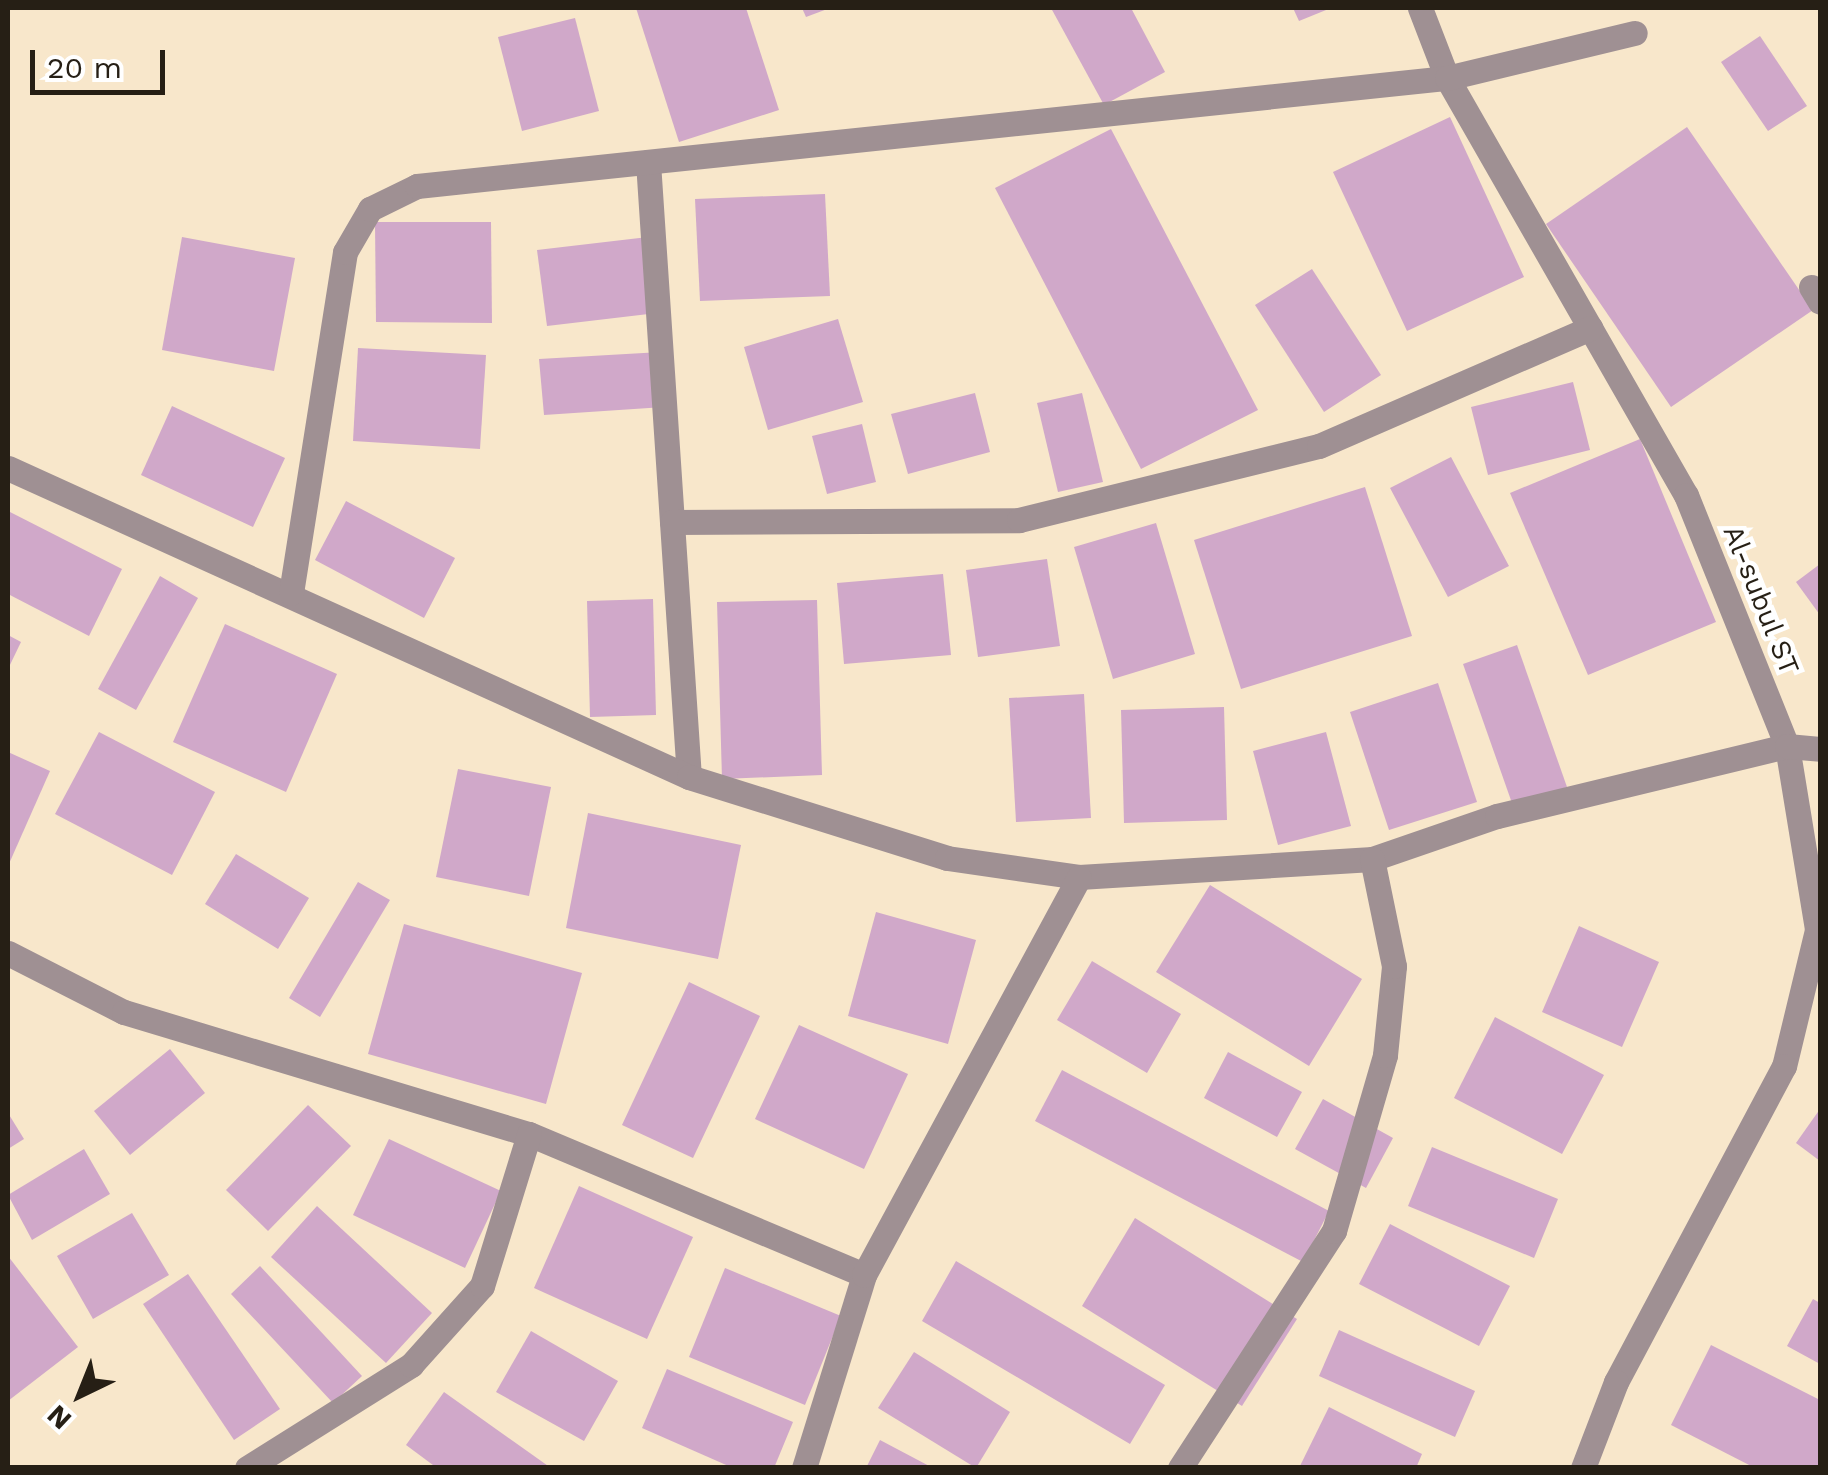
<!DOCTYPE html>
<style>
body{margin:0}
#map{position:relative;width:1828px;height:1475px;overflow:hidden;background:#f8e7cb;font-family:"Work Sans",sans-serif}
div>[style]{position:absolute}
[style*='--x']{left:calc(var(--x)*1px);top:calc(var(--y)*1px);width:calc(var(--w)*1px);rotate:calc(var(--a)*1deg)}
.building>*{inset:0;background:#d0a8c9}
.minor>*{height:25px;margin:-12.5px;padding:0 12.5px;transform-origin:12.5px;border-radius:12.5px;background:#9f9093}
span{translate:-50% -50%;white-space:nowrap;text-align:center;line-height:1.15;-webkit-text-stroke:9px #fff;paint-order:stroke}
.street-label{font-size:28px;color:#261f15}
.frame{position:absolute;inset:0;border:10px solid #261f15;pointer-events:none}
.north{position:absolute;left:30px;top:1345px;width:100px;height:100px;-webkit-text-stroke:8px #fff;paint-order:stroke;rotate:223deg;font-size:28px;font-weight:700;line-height:40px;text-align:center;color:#261f15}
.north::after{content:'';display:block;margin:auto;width:35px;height:45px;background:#261f15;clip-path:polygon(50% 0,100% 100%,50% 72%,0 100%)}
.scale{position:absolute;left:30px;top:50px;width:135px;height:45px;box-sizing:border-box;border:5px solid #261f15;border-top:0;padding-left:12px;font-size:30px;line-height:35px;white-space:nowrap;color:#261f15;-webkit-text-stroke:8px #fff;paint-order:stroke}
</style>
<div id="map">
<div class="building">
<div style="clip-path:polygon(636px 8px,746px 8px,779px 110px,679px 142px)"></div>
<div style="clip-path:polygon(802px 8px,830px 8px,806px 17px)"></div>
<div style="clip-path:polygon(1051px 8px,1131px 8px,1165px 72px,1104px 105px)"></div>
<div style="clip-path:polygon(1293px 8px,1331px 8px,1299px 21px)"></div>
<div style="clip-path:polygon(575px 18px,599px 111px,522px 131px,498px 37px)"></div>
<div style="clip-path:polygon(1760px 36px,1807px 106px,1768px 131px,1721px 62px)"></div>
<div style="clip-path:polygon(1450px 117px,1524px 277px,1407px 331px,1333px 172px)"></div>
<div style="clip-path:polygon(1687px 127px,1813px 310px,1671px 407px,1546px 224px)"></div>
<div style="clip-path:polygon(1111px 129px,1258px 410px,1141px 469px,995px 188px)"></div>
<div style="clip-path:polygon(825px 194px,830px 296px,700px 301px,695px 199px)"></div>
<div style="clip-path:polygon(375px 222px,491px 222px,492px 323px,376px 322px)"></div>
<div style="clip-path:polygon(182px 237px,295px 258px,274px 371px,162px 350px)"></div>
<div style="clip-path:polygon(648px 237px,657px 313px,547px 326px,537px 250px)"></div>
<div style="clip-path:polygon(1312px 269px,1381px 375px,1324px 412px,1255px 305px)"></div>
<div style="clip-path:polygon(838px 319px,863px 402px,768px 430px,744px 347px)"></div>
<div style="clip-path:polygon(358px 348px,486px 355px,480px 449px,353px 441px)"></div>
<div style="clip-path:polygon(661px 352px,664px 407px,544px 415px,539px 359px)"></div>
<div style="clip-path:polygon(1573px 382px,1590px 450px,1488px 475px,1471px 407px)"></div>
<div style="clip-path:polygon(975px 393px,990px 452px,908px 474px,891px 414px)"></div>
<div style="clip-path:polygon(1082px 393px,1103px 482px,1058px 492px,1037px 403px)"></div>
<div style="clip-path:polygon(172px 406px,285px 458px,253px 527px,141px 475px)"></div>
<div style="clip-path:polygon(862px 424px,876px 482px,827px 494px,812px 436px)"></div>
<div style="clip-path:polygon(1640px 439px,1716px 622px,1588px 675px,1510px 493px)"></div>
<div style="clip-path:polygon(1451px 457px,1509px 566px,1448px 597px,1390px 488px)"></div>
<div style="clip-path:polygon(1365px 487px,1412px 636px,1241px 689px,1194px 540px)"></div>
<div style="clip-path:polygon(346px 501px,455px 558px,424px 618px,315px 560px)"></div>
<div style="clip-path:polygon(10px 512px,122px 569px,89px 636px,8px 594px)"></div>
<div style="clip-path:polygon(1156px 523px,1195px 654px,1113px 679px,1074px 547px)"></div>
<div style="clip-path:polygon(1047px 559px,1060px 646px,978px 657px,966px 570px)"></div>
<div style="clip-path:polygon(1820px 564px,1820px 615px,1796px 582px)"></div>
<div style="clip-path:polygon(943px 574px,951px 655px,844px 664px,837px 583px)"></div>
<div style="clip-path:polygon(160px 576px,198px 598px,136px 710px,98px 689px)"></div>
<div style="clip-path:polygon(653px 599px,656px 715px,590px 717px,587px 601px)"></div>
<div style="clip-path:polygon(817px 600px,822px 775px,722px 779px,717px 602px)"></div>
<div style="clip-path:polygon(225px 624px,337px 674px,286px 792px,173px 742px)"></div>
<div style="clip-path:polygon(8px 635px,21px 642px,8px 669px)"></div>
<div style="clip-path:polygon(1517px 645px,1567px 787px,1513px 806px,1463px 664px)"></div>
<div style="clip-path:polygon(1438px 683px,1477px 802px,1389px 830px,1350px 712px)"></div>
<div style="clip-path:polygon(1084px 694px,1091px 818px,1016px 822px,1009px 698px)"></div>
<div style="clip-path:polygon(1224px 707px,1227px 820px,1124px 823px,1121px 710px)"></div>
<div style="clip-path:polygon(99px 732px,215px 792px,172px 875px,55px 814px)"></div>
<div style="clip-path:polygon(1326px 732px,1351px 826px,1278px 845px,1253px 751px)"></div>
<div style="clip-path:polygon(8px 752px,50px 771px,8px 866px)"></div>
<div style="clip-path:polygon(458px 769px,551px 787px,529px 896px,436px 877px)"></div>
<div style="clip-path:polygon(588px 813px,741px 845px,718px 959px,566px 928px)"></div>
<div style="clip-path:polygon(236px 854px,309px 898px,278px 949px,205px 904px)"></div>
<div style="clip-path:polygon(358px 882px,390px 900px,320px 1017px,289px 998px)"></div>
<div style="clip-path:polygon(1210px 885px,1362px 979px,1309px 1066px,1156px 972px)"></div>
<div style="clip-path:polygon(876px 912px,976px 940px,948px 1044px,848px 1016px)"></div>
<div style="clip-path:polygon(404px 924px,582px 973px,546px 1104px,368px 1054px)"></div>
<div style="clip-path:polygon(1579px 926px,1659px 962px,1622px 1047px,1542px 1012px)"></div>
<div style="clip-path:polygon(1092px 961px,1181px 1014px,1147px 1073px,1057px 1020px)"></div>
<div style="clip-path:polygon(689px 982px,760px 1016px,693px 1158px,622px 1125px)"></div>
<div style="clip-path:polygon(1495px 1017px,1604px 1075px,1562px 1154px,1454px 1098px)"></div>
<div style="clip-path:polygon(799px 1025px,908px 1074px,864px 1169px,755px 1119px)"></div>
<div style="clip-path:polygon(170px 1049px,205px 1093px,130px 1155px,94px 1111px)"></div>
<div style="clip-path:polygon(1228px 1052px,1302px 1092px,1277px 1137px,1204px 1098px)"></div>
<div style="clip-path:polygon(1062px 1070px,1329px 1211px,1303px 1262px,1035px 1121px)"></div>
<div style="clip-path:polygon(1323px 1099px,1393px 1138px,1366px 1188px,1295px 1149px)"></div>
<div style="clip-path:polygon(308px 1105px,351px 1146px,268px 1231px,226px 1190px)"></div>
<div style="clip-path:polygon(1820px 1109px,1820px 1161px,1796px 1143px)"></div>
<div style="clip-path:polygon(8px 1113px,24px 1139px,8px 1149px)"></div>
<div style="clip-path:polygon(389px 1139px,501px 1191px,465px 1268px,353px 1215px)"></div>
<div style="clip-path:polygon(1432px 1147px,1558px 1199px,1534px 1258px,1408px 1206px)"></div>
<div style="clip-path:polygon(84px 1149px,110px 1194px,32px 1240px,8px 1195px)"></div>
<div style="clip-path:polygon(579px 1186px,693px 1237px,647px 1339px,534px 1288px)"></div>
<div style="clip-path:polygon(317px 1206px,432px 1313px,386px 1363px,271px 1257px)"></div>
<div style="clip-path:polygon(132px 1213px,169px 1275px,93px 1319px,57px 1256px)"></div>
<div style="clip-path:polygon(1135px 1218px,1297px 1319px,1242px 1406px,1082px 1306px)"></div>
<div style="clip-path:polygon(1390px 1224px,1510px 1286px,1479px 1346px,1359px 1284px)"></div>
<div style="clip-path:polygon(8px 1256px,78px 1347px,8px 1401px)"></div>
<div style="clip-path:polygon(956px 1261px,1165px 1385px,1130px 1444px,922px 1321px)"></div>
<div style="clip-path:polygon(260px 1266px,362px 1376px,333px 1403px,231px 1294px)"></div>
<div style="clip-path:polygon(725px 1268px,841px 1316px,805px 1405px,689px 1357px)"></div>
<div style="clip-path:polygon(188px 1274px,280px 1409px,234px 1440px,143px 1304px)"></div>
<div style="clip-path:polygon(1813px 1299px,1820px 1303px,1820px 1364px,1787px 1346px)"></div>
<div style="clip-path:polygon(1339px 1330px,1475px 1391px,1455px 1437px,1319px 1376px)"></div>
<div style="clip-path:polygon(531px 1331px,618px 1381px,584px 1441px,496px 1392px)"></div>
<div style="clip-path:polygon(1711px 1345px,1820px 1400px,1820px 1468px,1755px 1468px,1671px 1425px)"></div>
<div style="clip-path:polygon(914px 1352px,1010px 1412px,976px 1468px,878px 1408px)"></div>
<div style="clip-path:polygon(667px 1369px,793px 1422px,774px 1468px,733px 1468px,642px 1428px)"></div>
<div style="clip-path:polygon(444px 1392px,551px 1468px,437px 1468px,406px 1445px)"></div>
<div style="clip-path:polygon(1329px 1407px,1422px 1454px,1416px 1468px,1299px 1468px)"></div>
<div style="clip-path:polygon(880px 1440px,933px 1468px,866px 1468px)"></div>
</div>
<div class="minor">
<div style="--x:1420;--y:8;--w:75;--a:68.9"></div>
<div style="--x:1447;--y:78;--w:481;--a:60.2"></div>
<div style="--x:1686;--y:495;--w:271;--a:68.1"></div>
<div style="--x:1787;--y:746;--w:186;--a:80.7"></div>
<div style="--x:1817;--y:930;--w:140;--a:103.6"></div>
<div style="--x:1784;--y:1066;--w:358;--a:118"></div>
<div style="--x:1616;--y:1382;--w:92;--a:111"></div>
<div style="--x:648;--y:162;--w:616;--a:86.19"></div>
<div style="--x:1811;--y:287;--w:17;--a:59"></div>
<div style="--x:8;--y:468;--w:748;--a:24.41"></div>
<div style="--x:689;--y:777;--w:270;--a:17.4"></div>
<div style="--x:947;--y:858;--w:133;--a:8.2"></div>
<div style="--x:1079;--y:877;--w:294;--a:-3.5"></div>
<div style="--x:1372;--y:859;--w:132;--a:-19"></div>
<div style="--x:1497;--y:816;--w:298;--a:-13.6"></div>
<div style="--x:1787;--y:746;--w:33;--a:5"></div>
<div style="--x:672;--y:522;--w:347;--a:-0.3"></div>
<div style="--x:1019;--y:520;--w:309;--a:-13.9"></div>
<div style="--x:1319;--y:446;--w:296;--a:-23.5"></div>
<div style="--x:291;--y:593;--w:345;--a:-81"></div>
<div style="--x:345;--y:252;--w:50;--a:-59.8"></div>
<div style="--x:370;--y:209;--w:52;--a:-26.1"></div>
<div style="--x:417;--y:186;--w:1036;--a:-5.99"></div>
<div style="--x:1447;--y:78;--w:193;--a:-13.5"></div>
<div style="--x:8;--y:953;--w:130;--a:27"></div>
<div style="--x:124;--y:1012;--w:423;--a:16.8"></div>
<div style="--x:529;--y:1134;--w:363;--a:22.8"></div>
<div style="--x:247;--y:1468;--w:194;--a:-32.1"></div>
<div style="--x:411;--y:1365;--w:106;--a:-48.1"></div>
<div style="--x:482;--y:1286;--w:159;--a:-72.8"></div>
<div style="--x:804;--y:1468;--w:202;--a:-72.7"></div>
<div style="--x:864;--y:1275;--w:452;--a:-61.6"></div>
<div style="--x:1180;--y:1468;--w:283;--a:-57"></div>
<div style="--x:1334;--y:1231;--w:183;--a:-73.8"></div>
<div style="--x:1385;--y:1055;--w:89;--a:-84.2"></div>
<div style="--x:1394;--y:966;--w:109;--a:-101.6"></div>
</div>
<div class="street-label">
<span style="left:1761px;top:600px;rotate:68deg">Al-subul ST</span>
</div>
<div class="frame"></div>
<div class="north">N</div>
<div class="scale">20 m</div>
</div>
